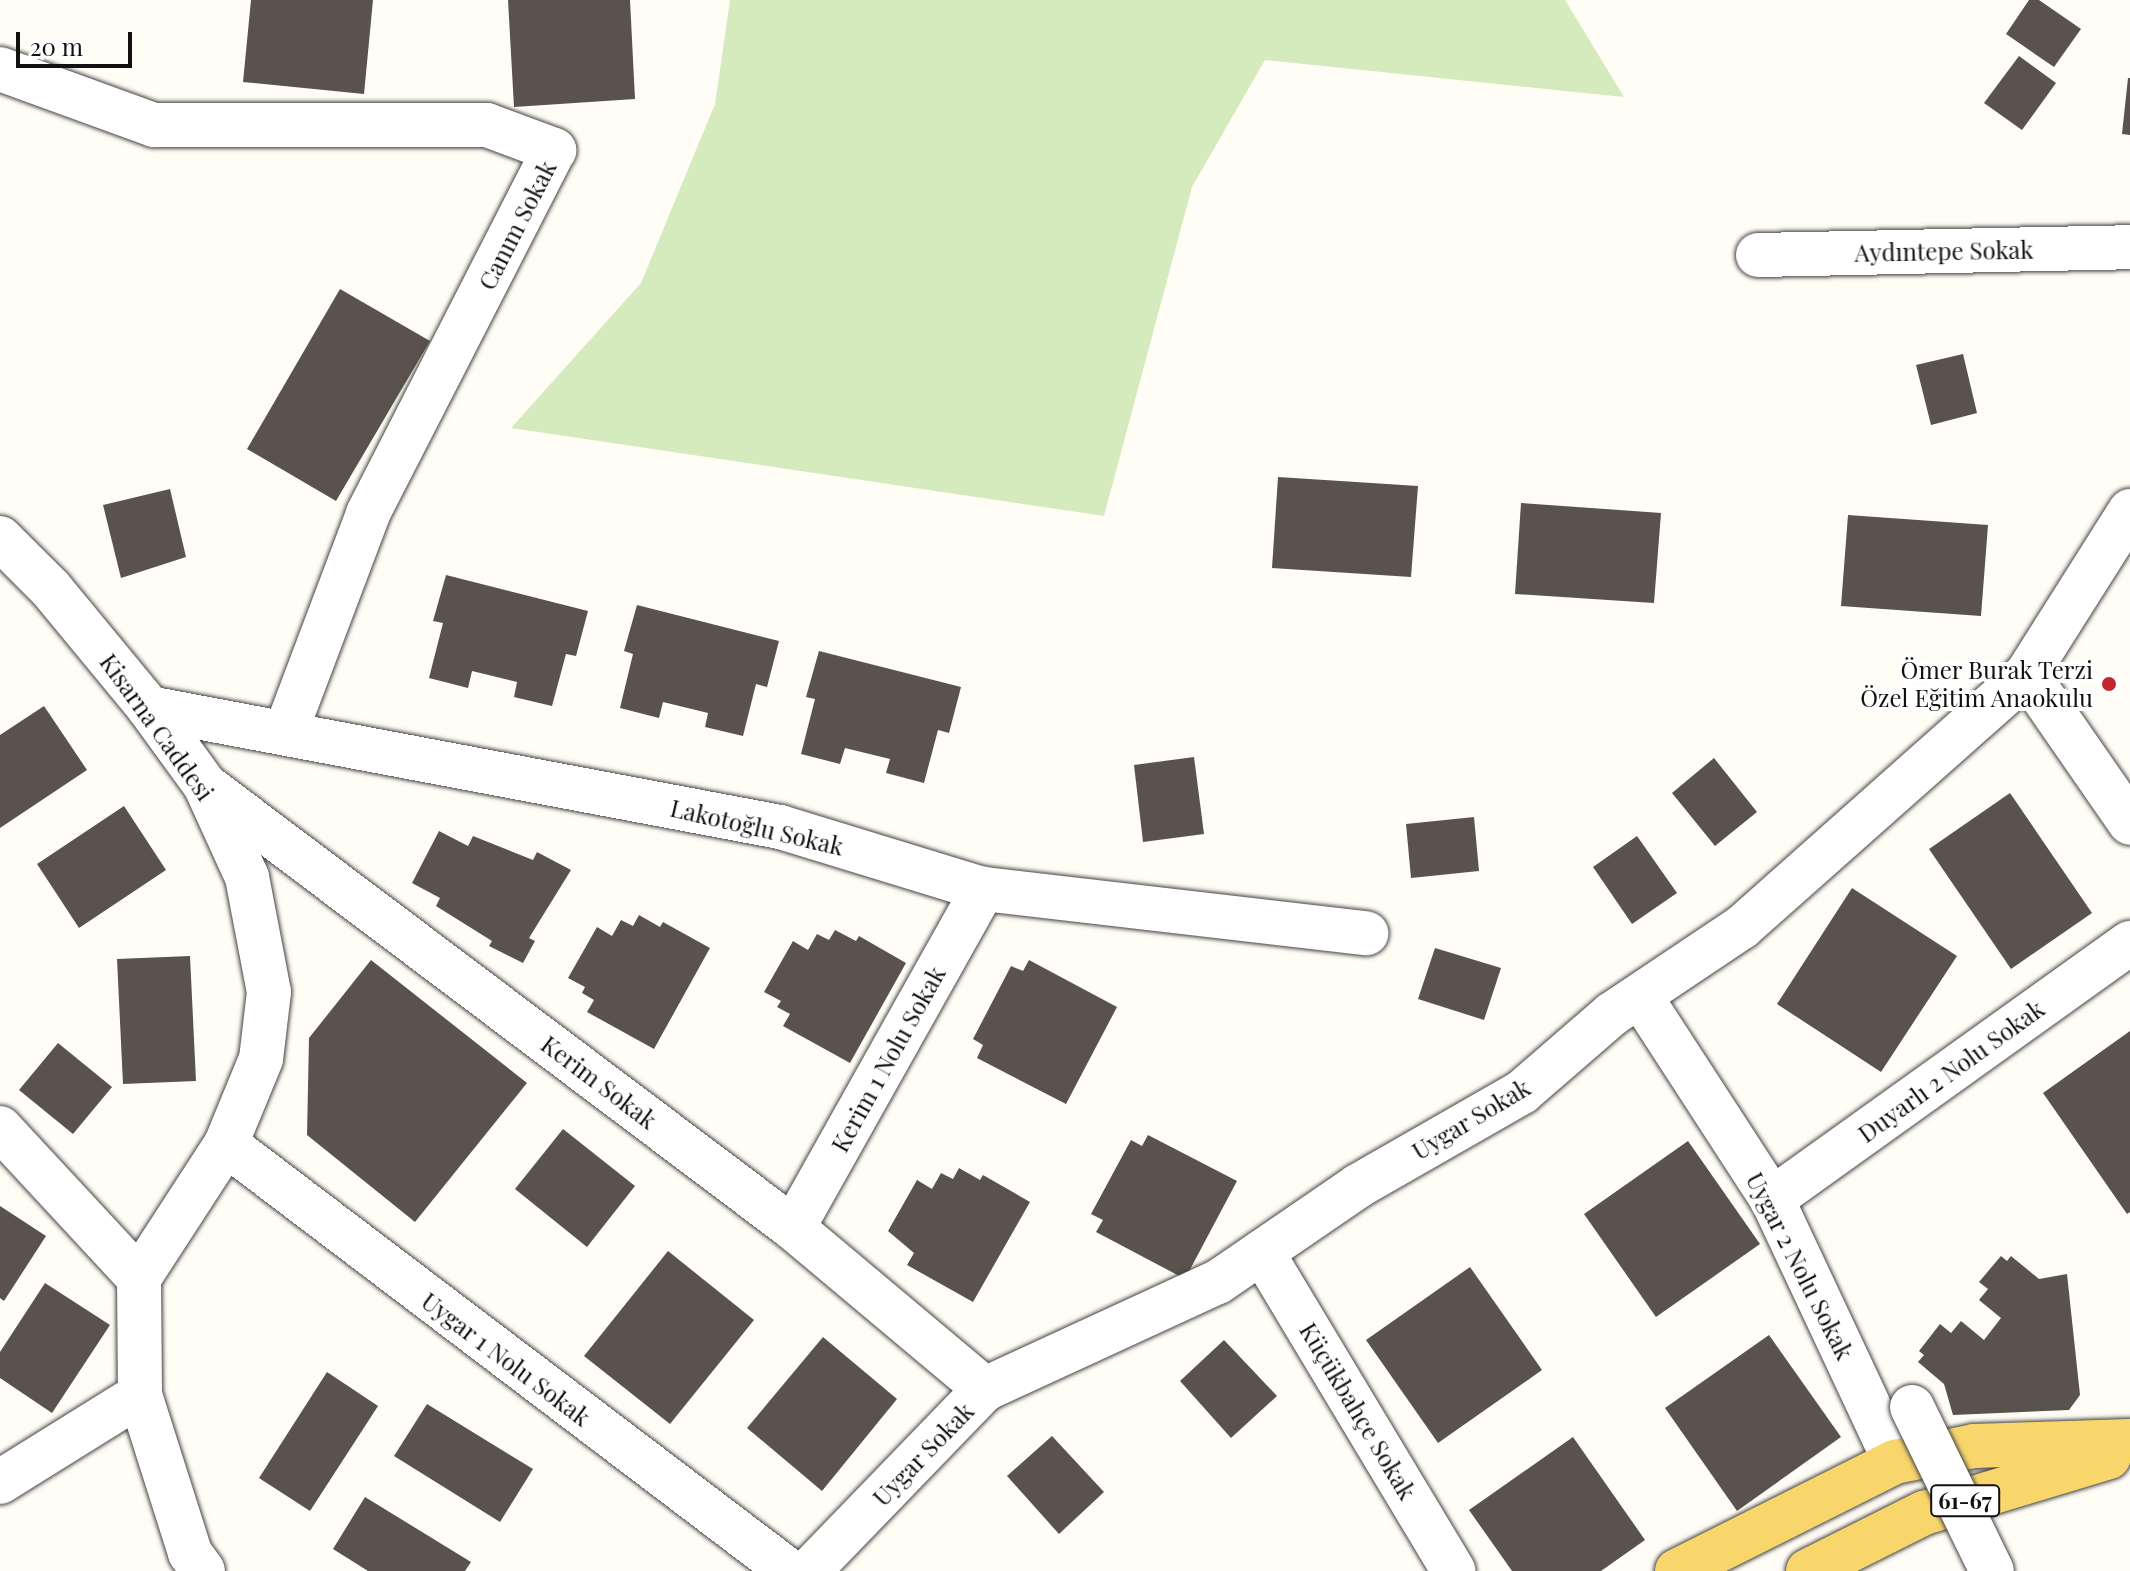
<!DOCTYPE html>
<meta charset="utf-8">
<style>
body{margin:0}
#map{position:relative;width:2130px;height:1571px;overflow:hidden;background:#fffdf5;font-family:"Playfair Display",serif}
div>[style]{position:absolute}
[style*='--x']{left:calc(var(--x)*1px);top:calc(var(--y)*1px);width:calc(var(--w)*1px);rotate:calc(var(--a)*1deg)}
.green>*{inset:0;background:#d5ebbd}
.building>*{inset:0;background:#5a524d}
.roads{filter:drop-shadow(0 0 2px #444) drop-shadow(0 0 2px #444)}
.minor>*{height:44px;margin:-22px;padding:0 22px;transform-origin:22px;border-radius:22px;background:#fff}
.major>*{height:44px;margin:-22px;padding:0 22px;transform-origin:22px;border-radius:22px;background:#f9d66b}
.bridges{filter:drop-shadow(0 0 2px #444) drop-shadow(0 0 2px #444)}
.minor-bridge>*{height:44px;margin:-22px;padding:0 22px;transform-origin:22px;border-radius:22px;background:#fff}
.dots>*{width:22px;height:22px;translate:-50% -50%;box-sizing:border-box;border:4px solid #fff;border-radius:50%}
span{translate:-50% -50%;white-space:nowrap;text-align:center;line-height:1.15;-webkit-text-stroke:8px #fff;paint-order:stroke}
.shield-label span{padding:2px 6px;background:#fff;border:2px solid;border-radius:6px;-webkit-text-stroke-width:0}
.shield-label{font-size:22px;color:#111;font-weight:700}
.street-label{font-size:24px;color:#111}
.poi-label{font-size:24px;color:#111}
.right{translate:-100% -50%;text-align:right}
.scale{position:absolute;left:16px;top:32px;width:116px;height:36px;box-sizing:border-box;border:4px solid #111;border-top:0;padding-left:10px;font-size:24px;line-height:28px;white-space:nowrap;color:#111;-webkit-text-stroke:6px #fff;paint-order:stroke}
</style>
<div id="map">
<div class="green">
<div style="clip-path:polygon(730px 0,1565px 0,1624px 97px,1265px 60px,1192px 187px,1104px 516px,511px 428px,641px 283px,715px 104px)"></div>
</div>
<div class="building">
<div style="clip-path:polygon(251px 0,373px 0,364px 94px,243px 82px)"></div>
<div style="clip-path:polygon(508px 0,630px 0,635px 99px,514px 107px)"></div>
<div style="clip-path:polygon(2029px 0,2039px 0,2081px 29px,2054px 67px,2006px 34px)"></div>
<div style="clip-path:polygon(2019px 56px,2056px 83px,2022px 130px,1984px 103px)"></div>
<div style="clip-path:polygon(2128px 78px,2130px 78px,2130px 135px,2122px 134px)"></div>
<div style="clip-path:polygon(340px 289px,430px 341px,336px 501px,247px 449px)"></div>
<div style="clip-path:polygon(1963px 354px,1977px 413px,1931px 425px,1916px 365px)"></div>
<div style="clip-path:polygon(1278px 477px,1418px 486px,1411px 577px,1272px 568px)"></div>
<div style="clip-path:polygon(170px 489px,186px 557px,121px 578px,103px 505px)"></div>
<div style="clip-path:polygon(1521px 503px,1661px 513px,1654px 603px,1515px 594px)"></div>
<div style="clip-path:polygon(1848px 515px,1988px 525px,1981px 616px,1841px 606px)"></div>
<div style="clip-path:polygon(446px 575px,588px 611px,576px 656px,566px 654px,552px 706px,514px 697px,517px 682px,472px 671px,468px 688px,429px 678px,443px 623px,433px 621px)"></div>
<div style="clip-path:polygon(637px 605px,779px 641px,767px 687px,756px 684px,743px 736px,705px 727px,708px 713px,663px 702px,659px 718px,620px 708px,633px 654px,624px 651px)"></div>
<div style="clip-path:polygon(819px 651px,961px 687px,949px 733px,938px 730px,924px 783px,886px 773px,890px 759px,845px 748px,840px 764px,801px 754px,815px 699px,806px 697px)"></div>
<div style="clip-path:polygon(44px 706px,87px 770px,0 828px,0 735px)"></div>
<div style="clip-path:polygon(1194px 757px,1204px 834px,1143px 842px,1134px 765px)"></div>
<div style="clip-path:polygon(1714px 758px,1757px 812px,1715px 846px,1672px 793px)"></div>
<div style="clip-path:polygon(2010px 793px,2092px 913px,2011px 969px,1929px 849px)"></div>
<div style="clip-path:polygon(124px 806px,166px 870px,79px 928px,37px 864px)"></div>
<div style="clip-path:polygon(1474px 817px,1479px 871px,1411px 878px,1406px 824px)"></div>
<div style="clip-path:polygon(439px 831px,468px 846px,473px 836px,533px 860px,537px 852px,571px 870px,529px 938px,535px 941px,523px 963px,489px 946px,492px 941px,436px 906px,440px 898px,412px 883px)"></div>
<div style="clip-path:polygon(1637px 836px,1677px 893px,1632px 924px,1593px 867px)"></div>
<div style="clip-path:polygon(1852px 888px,1957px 956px,1881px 1072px,1777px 1004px)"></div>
<div style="clip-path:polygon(639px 915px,660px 927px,663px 922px,710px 948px,654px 1049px,587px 1012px,594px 1000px,582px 993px,585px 987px,568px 978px,597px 927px,612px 936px,621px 920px,633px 926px)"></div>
<div style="clip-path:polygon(835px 930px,856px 941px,859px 936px,906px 963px,850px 1063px,783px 1026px,790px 1014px,777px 1007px,781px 1001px,764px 992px,793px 941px,808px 950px,817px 934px,829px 940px)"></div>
<div style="clip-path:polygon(1435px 948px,1501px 968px,1484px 1020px,1418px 999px)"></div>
<div style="clip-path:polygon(190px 956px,196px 1081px,123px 1084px,117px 959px)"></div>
<div style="clip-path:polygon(371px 960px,527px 1083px,415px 1222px,307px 1135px,309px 1038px)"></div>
<div style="clip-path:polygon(1029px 960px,1117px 1007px,1066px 1104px,977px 1058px,983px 1045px,973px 1039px,1011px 966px,1023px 971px)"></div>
<div style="clip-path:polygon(2130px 1031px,2130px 1212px,2127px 1214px,2043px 1093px)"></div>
<div style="clip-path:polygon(58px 1043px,112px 1087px,73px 1134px,19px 1090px)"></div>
<div style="clip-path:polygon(563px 1129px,635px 1186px,587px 1247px,515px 1189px)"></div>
<div style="clip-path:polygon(1148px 1135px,1237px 1181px,1185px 1279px,1096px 1232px,1103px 1220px,1091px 1214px,1131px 1140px,1142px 1146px)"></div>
<div style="clip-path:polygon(1688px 1141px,1760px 1244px,1656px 1317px,1584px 1214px)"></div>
<div style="clip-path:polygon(959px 1168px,980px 1180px,983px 1175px,1030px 1202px,973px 1302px,907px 1265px,914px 1253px,888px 1231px,917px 1180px,932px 1189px,941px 1173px,953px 1179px)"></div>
<div style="clip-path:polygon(0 1206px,46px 1236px,4px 1301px,0 1298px)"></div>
<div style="clip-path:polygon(668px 1251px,754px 1320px,670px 1424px,584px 1356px)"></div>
<div style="clip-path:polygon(2001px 1256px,2007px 1261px,2011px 1256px,2039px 1279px,2067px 1274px,2080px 1395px,2069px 1410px,1953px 1415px,1944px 1384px,1918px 1362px,1924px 1355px,1919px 1351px,1940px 1324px,1951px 1333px,1961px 1321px,1984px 1340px,2001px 1318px,1979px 1300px,1988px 1289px,1979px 1282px)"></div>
<div style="clip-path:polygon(1470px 1267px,1542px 1370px,1438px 1443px,1366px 1340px)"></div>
<div style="clip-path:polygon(45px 1283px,110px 1325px,52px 1413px,0 1378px,0 1352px)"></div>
<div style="clip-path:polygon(1769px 1335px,1841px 1437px,1737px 1511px,1665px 1408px)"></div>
<div style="clip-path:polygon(823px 1337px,897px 1399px,822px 1491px,747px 1428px)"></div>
<div style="clip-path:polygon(1224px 1340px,1277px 1396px,1231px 1438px,1180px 1381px)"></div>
<div style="clip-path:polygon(327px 1372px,378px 1406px,310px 1511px,259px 1478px)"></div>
<div style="clip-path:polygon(427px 1404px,533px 1469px,500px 1522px,394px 1456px)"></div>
<div style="clip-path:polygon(1052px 1436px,1104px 1492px,1059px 1534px,1007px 1476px)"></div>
<div style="clip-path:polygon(1573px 1437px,1645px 1540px,1601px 1571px,1512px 1571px,1469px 1510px)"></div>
<div style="clip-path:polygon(365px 1497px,471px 1562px,465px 1571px,368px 1571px,333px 1549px)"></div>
</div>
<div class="roads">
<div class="minor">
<div style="--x:0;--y:69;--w:164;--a:20"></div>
<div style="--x:154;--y:125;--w:333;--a:0"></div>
<div style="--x:487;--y:125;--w:72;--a:20.5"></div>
<div style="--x:554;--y:150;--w:409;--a:117.1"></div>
<div style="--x:368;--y:514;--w:232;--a:110.7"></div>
<div style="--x:1758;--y:255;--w:372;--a:-1.2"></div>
<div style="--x:0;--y:538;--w:72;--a:45"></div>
<div style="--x:51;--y:589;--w:154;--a:50.5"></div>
<div style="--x:149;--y:708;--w:95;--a:54"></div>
<div style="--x:205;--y:785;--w:101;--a:65.5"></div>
<div style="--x:247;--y:877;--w:117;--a:79.2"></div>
<div style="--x:269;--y:992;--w:67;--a:96.8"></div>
<div style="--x:261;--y:1059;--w:92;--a:112.4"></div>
<div style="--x:226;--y:1144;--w:160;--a:123"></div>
<div style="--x:139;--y:1278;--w:117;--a:89.5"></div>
<div style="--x:140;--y:1395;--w:166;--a:72.4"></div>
<div style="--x:190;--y:1553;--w:22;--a:54"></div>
<div style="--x:2027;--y:674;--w:181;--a:55.3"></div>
<div style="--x:149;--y:708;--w:642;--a:10.68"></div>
<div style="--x:780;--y:827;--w:212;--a:17"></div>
<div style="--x:983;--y:889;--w:386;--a:6.6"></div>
<div style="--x:210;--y:789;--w:730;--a:36.98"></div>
<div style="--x:793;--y:1228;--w:251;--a:40"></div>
<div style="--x:1640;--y:996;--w:242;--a:57"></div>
<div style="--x:1772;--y:1199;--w:290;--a:64.9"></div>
<div style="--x:0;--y:1128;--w:205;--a:47.2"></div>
<div style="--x:226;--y:1144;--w:707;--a:37.18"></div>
<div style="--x:1772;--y:1199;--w:440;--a:-35.6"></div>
<div style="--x:793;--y:1228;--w:389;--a:-60.7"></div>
<div style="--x:1262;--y:1252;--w:372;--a:59"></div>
<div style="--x:0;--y:1482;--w:165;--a:-31.9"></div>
<div style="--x:809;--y:1571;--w:253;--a:-46"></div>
<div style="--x:985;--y:1389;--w:256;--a:-24.7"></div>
<div style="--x:1218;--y:1282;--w:170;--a:-34.4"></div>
<div style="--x:1358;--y:1186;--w:189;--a:-29.8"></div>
<div style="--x:1522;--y:1092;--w:119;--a:-40.9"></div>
<div style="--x:1612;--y:1014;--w:156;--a:-33.8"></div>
<div style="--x:1742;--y:927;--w:381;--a:-41.6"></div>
<div style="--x:2027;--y:674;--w:193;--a:-57.7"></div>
</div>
<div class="major">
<div style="--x:1677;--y:1571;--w:244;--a:-26.6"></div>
<div style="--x:1895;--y:1462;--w:81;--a:-11.4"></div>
<div style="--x:1974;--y:1446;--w:156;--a:-1.8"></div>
<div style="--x:1808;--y:1571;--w:130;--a:-26.6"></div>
<div style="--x:1924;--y:1513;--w:193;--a:-16.8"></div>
</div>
</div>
<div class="bridges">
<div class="minor-bridge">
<div style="--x:1912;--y:1407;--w:182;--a:64"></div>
</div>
</div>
<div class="dots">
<div style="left:2109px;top:684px;background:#c4262e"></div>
</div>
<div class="shield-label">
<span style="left:1965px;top:1501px">61-67</span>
</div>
<div class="street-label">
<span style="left:517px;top:225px;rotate:-63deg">Canım Sokak</span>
<span style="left:1944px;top:251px;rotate:-1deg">Aydıntepe Sokak</span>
<span style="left:157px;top:727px;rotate:54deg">Kisarna Caddesi</span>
<span style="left:757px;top:827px;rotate:13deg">Lakotoğlu Sokak</span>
<span style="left:888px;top:1059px;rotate:-61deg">Kerim 1 Nolu Sokak</span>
<span style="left:1951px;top:1071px;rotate:-36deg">Duyarlı 2 Nolu Sokak</span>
<span style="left:599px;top:1082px;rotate:37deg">Kerim Sokak</span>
<span style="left:1471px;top:1119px;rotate:-31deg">Uygar Sokak</span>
<span style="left:1800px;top:1266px;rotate:63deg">Uygar 2 Nolu Sokak</span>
<span style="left:506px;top:1359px;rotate:37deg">Uygar 1 Nolu Sokak</span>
<span style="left:1358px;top:1411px;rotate:59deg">Küçükbahçe Sokak</span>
<span style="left:923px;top:1454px;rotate:-46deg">Uygar Sokak</span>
</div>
<div class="poi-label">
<span class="right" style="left:2093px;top:684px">Ömer Burak Terzi<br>Özel Eğitim Anaokulu</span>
</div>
<div class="scale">20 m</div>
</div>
